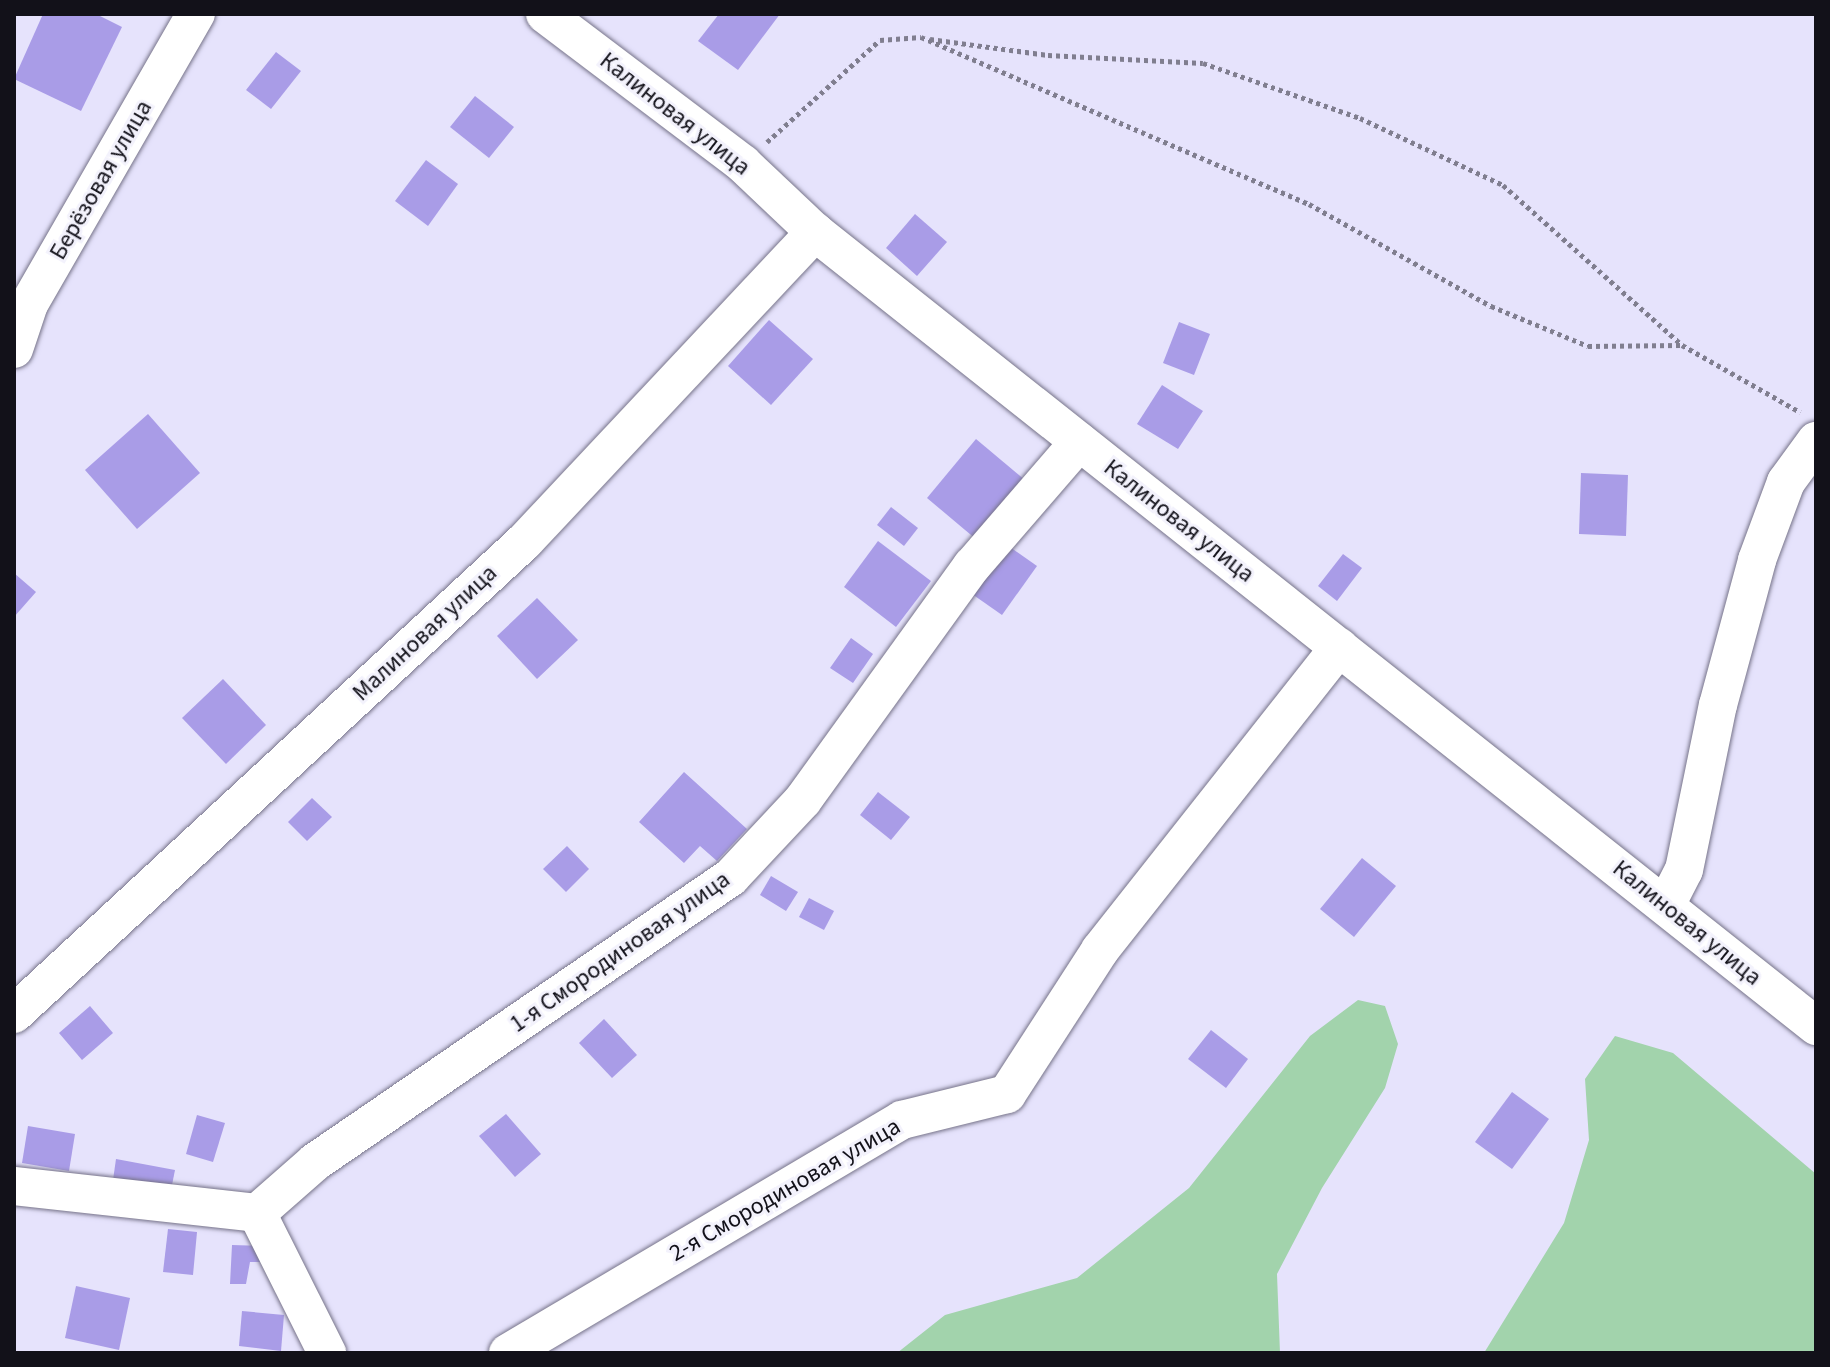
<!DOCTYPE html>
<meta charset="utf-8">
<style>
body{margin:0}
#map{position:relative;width:1830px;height:1367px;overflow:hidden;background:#e6e3fc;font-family:"Source Sans 3",sans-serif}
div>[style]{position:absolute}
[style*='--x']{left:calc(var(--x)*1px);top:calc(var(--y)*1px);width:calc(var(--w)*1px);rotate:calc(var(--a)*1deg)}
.green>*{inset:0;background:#a2d3ac}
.building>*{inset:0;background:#a99ce7}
.path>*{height:5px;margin-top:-2.5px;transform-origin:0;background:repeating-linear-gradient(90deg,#807e8f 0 4px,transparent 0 8px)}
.roads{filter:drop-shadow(0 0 2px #767389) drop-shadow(0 0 2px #767389)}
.street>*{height:38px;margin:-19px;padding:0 19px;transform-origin:19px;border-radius:19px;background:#fff}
span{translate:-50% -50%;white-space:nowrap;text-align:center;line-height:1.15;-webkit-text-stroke:6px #f3f2fc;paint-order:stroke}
.street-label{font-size:24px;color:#121119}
.frame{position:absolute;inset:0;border:16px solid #121119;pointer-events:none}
</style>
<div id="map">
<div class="green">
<div style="clip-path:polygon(1358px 1000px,1385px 1006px,1398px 1044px,1385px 1088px,1322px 1188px,1277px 1274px,1280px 1353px,897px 1353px,945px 1315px,1077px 1278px,1189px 1188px,1310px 1036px)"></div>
<div style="clip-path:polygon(1615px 1036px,1673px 1053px,1816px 1174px,1816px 1353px,1484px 1353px,1564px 1223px,1589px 1140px,1585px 1079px)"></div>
</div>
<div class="building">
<div style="clip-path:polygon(43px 14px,96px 14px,122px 27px,81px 111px,14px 79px)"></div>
<div style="clip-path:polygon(719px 14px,780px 14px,738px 70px,698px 41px)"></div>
<div style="clip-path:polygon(276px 52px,301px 71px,271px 109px,246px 90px)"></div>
<div style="clip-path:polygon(475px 96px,514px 127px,489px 158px,450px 127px)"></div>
<div style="clip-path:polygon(426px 160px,458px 184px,428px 226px,395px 201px)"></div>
<div style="clip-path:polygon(915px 214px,947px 242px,917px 276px,886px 248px)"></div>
<div style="clip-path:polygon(769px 320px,813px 359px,771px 405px,728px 366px)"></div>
<div style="clip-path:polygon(1179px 322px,1210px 334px,1194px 375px,1163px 363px)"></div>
<div style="clip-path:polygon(1162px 385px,1203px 411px,1178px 449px,1137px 424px)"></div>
<div style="clip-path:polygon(148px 414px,200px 473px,137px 529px,85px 470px)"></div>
<div style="clip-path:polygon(976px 439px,1026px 481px,977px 540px,927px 498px)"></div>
<div style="clip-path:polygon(1581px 473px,1628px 475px,1626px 536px,1579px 534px)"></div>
<div style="clip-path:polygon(891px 507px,918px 528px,904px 546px,877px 525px)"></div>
<div style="clip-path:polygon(878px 541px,931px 581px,896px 627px,844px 587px)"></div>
<div style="clip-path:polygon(1007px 545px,1037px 566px,1002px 615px,972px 594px)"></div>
<div style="clip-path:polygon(1343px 554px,1362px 568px,1337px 601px,1318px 586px)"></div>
<div style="clip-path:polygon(14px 573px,36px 592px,14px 617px)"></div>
<div style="clip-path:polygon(537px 598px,578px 640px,537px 679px,497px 636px)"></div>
<div style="clip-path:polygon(851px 638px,873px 654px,853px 683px,830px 668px)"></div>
<div style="clip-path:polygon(223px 679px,266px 725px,226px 764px,182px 718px)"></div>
<div style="clip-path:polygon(684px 772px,747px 829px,717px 861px,700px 846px,684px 863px,639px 822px)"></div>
<div style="clip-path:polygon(878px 792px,910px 817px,891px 840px,860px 815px)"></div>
<div style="clip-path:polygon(312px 798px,332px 817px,307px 841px,288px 822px)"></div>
<div style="clip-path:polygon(567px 846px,589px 869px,566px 892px,543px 869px)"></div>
<div style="clip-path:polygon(1362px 858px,1396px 886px,1354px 937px,1320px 909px)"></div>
<div style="clip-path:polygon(771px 876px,798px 892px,786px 911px,760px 895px)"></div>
<div style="clip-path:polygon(809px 898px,834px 911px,824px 930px,799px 917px)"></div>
<div style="clip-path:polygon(90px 1006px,113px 1033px,82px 1060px,59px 1033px)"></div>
<div style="clip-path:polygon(604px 1019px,637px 1055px,612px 1078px,579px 1043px)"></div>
<div style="clip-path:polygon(1211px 1030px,1248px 1059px,1226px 1088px,1188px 1059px)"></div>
<div style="clip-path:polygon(1512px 1092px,1549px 1119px,1512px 1169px,1475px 1142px)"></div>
<div style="clip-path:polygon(506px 1114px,541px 1154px,515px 1177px,479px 1136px)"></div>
<div style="clip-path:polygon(197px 1115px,225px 1123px,213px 1162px,186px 1154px)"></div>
<div style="clip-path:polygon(28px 1126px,75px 1134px,69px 1171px,22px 1163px)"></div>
<div style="clip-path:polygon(116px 1159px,175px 1170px,171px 1190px,113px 1180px)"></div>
<div style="clip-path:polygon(168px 1229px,197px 1232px,193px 1275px,163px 1272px)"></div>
<div style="clip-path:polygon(232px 1245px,260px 1246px,260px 1262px,250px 1262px,246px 1284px,230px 1284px)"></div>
<div style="clip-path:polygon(76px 1286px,130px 1298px,119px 1350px,65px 1338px)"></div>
<div style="clip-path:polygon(242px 1311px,284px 1315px,281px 1351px,239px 1346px)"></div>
</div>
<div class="path">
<div style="--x:930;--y:39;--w:119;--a:7.7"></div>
<div style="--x:1048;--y:55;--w:155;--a:3"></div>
<div style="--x:1203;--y:63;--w:166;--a:19.3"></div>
<div style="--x:1360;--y:118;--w:158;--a:25.1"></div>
<div style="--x:1503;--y:185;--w:240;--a:41.8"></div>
<div style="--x:1682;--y:345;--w:136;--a:29.6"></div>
<div style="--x:767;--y:142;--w:152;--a:-42.1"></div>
<div style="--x:880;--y:40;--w:41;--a:-4.2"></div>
<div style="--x:921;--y:37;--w:422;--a:23.3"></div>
<div style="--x:1309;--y:204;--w:209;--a:29.3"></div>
<div style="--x:1491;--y:306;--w:105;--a:22.4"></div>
<div style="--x:1588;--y:346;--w:94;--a:-0.6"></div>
</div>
<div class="roads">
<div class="street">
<div style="--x:545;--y:14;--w:248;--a:37.1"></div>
<div style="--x:743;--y:164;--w:99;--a:43.4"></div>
<div style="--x:815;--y:232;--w:1278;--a:38.42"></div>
<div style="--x:14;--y:349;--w:47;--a:-71.6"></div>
<div style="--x:29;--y:304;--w:335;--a:-60.1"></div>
<div style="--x:1666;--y:905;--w:39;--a:-63"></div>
<div style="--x:1684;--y:870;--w:168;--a:-78.4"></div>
<div style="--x:1718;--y:705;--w:150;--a:-74.9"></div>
<div style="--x:1757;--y:560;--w:83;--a:-69.6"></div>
<div style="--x:1786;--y:482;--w:51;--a:-53.8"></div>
<div style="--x:14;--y:1014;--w:696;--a:-42.79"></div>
<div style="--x:525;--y:541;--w:424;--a:-46.8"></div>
<div style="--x:14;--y:1186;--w:244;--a:6.3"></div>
<div style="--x:257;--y:1213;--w:77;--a:-41.3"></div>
<div style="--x:315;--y:1162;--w:504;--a:-34.41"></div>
<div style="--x:731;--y:877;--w:105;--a:-46.9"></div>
<div style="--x:803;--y:800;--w:289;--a:-54.2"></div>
<div style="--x:972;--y:566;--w:164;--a:-49.2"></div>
<div style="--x:257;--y:1213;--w:157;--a:63.4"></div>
<div style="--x:508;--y:1353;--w:458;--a:-30.6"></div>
<div style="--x:902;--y:1120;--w:108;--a:-13.9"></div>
<div style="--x:1007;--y:1094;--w:171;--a:-57.1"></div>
<div style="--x:1100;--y:950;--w:386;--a:-51.7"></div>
</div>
</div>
<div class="street-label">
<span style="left:675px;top:114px;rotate:38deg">Калиновая улица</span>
<span style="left:101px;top:180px;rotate:-60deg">Берёзовая улица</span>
<span style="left:1179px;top:521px;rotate:38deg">Калиновая улица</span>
<span style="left:425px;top:633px;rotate:-43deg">Малиновая улица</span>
<span style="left:1687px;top:923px;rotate:39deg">Калиновая улица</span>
<span style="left:620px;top:952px;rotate:-35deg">1-я Смородиновая улица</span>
<span style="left:785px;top:1190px;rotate:-30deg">2-я Смородиновая улица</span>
</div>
<div class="frame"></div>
</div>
